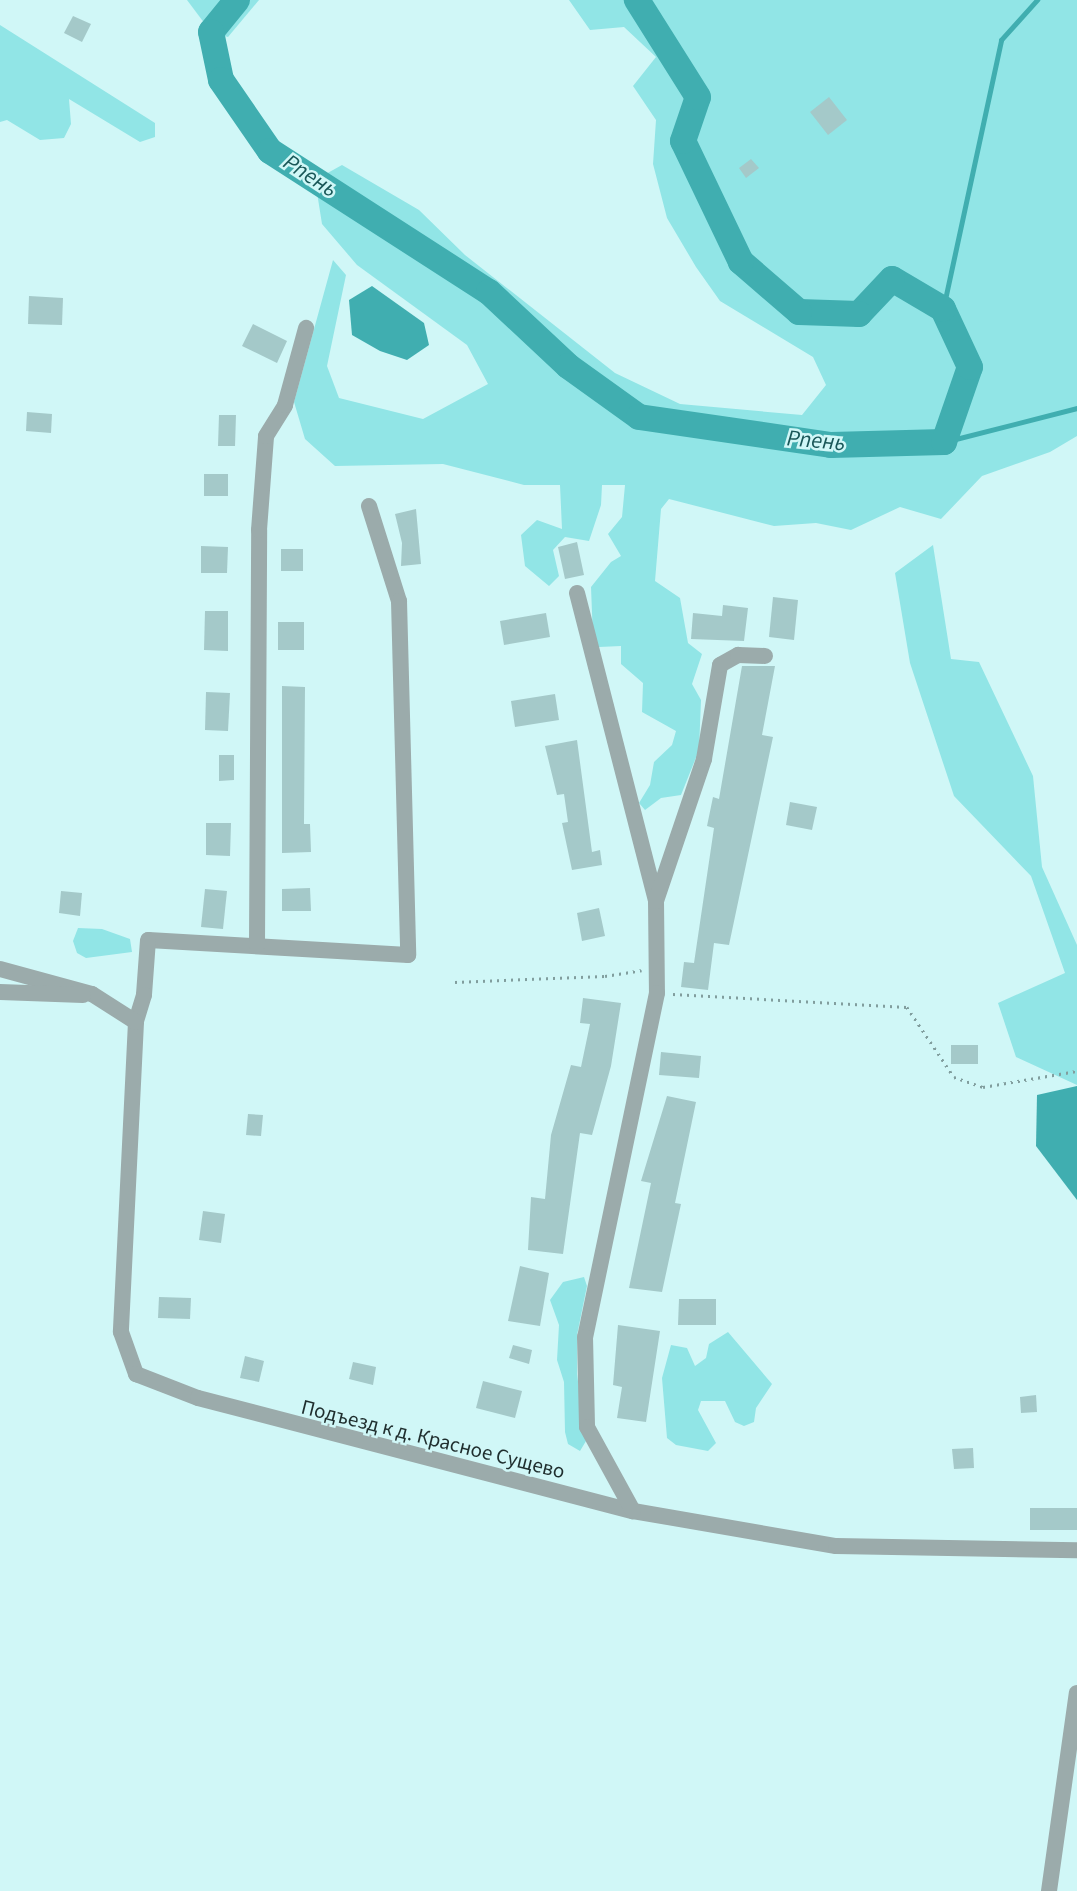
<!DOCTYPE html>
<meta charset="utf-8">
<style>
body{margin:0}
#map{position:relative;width:1077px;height:1891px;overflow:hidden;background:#d0f7f7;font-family:"Source Sans 3",sans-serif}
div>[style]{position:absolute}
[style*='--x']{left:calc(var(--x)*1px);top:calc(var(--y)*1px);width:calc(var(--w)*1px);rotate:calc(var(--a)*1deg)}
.green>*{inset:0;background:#91e5e6}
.water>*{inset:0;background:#40aeb0}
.stream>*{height:4.5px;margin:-2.25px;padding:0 2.25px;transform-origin:2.25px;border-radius:2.25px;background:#40aeb0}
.river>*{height:26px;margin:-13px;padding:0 13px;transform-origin:13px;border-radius:13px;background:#40aeb0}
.building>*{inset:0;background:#a4c9c9}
.path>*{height:2.5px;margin-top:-1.25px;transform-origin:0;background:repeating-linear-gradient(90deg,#819e9e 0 2px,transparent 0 7px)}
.street>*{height:16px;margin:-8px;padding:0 8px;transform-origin:8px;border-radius:8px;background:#9babab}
span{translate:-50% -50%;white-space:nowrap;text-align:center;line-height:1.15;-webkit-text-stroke:5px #d0f7f7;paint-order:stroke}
.street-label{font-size:21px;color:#1f2e2e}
.water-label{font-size:23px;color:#195758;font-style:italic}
</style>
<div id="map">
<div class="green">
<div style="clip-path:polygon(187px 0,259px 0,228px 37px,211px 32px)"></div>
<div style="clip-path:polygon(569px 0,1077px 0,1077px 436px,1050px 452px,982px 476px,941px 519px,900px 507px,851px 530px,816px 523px,774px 526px,669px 499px,661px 509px,655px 581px,680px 598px,688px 643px,702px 654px,692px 684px,701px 700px,699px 750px,681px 795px,661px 798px,645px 810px,639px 803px,650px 785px,654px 762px,672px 745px,676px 731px,642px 712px,643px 683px,621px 664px,621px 646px,599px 647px,593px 639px,591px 587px,611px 562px,621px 556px,608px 534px,622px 517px,625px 485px,602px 485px,601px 505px,589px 541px,565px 537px,553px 550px,559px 576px,549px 586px,525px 566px,521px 535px,537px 520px,562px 529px,560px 485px,524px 485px,443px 464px,335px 466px,305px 439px,294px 402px,333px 260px,346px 275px,327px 366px,339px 398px,423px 419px,488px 384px,467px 345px,357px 265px,322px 224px,315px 180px,342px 165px,419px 210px,465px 255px,615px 373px,680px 404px,802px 415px,826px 385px,813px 357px,720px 301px,696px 267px,667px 218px,653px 164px,656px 120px,633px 86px,656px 57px,624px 27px,590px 30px)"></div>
<div style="clip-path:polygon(0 25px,155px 123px,155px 137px,140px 142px,69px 99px,71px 124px,64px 138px,40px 140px,7px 120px,0 122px)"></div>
<div style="clip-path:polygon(933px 545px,951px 659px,979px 662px,1033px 776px,1042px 867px,1077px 945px,1077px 1085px,1016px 1057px,998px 1003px,1065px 973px,1031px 876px,954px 796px,910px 663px,895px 573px)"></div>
<div style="clip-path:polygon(78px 928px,102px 929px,130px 939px,132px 952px,86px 958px,77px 953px,73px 941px)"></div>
<div style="clip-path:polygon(584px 1277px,587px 1286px,577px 1335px,577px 1374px,586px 1441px,580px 1451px,568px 1444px,565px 1432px,564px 1382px,557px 1360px,559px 1325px,550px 1300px,563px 1282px)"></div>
<div style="clip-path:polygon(728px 1332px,772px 1384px,756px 1408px,754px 1422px,744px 1426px,735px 1422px,725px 1401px,701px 1401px,698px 1410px,716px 1443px,708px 1451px,676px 1445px,667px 1438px,662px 1378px,671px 1345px,687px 1348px,695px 1366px,706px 1358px,709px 1344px)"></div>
</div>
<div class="water">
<div style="clip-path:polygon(372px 286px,424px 323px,429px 345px,407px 360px,380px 351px,352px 335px,349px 300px)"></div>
<div style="clip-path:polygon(1077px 1086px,1077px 1200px,1036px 1146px,1037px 1095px)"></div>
</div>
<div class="stream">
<div style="--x:943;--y:309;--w:275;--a:-77.8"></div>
<div style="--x:1001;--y:40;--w:54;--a:-48"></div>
<div style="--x:944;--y:442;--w:137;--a:-14.3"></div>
</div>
<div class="river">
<div style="--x:237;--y:0;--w:41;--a:129.1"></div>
<div style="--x:211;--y:32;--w:49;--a:78.2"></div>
<div style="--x:221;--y:80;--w:86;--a:55.4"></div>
<div style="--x:270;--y:151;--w:260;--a:32.8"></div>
<div style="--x:489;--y:292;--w:108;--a:43.1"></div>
<div style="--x:568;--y:366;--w:87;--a:35.7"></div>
<div style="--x:639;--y:417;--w:194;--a:8.3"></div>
<div style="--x:831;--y:445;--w:113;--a:-1.5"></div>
<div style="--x:944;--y:442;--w:79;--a:-70.9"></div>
<div style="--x:970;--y:367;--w:64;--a:-115"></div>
<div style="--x:943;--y:309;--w:59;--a:-149.5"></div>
<div style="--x:892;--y:279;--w:48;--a:133.3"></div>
<div style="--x:859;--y:314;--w:60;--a:-178.1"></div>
<div style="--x:799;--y:312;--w:77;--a:-139.2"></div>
<div style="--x:741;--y:262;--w:134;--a:-115.6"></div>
<div style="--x:683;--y:141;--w:46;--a:-71.2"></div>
<div style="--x:698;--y:97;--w:115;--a:-122.2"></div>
</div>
<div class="building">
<div style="clip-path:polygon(73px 16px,91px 24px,82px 42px,64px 33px)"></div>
<div style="clip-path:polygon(829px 97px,847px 120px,828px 135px,810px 112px)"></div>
<div style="clip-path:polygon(751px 159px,759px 168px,746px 178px,739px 168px)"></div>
<div style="clip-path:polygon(29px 296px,63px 298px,62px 325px,28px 324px)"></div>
<div style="clip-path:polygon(253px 324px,287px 341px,277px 363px,242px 346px)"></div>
<div style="clip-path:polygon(27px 412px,52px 414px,51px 433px,26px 431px)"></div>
<div style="clip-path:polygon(219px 415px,236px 415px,235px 446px,218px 446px)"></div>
<div style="clip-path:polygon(204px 474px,228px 474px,228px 496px,204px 496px)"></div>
<div style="clip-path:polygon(416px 509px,421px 564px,401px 566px,402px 543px,395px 514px)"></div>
<div style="clip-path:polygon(577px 542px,584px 575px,565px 579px,558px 547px)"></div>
<div style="clip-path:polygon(201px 546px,228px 547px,227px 573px,201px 573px)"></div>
<div style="clip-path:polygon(281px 549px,303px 549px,303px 571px,281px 571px)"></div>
<div style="clip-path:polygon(773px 597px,798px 600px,794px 640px,769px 637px)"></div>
<div style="clip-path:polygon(723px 605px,748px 608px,744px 641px,691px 639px,693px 613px,722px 616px)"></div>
<div style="clip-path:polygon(205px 611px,228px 611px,228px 651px,204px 650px)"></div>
<div style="clip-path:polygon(546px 613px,550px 637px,504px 645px,500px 621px)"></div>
<div style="clip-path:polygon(278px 622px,304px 622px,304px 650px,278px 650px)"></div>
<div style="clip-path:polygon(742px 666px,775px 666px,762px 735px,773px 737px,729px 945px,714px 943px,708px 990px,681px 987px,684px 962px,694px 963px,714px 828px,707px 826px,713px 797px,719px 799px)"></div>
<div style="clip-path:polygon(282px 686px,305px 687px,304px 824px,310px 824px,311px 852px,282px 853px)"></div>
<div style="clip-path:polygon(206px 692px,230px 693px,228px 731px,205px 730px)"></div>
<div style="clip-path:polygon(555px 694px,559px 720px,515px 727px,511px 701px)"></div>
<div style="clip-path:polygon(577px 740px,592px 852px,600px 850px,602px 865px,572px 870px,562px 823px,568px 822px,564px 794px,557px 795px,545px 746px)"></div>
<div style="clip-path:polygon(219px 755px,234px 755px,234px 780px,219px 781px)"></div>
<div style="clip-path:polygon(790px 802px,817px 807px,812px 830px,786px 825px)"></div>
<div style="clip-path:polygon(206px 823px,231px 823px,230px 856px,206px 855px)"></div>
<div style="clip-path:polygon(310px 888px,311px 911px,282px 911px,282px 889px)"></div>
<div style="clip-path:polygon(205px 889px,227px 891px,223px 929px,201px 927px)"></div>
<div style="clip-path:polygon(61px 891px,82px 893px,80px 916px,59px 913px)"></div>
<div style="clip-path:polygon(599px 908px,605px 936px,582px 941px,577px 913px)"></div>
<div style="clip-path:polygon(583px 998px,621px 1003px,611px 1066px,592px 1135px,580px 1133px,563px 1254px,528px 1250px,531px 1197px,545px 1199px,551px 1135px,571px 1065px,581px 1067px,590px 1024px,580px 1023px)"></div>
<div style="clip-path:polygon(951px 1045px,978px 1045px,978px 1064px,951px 1064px)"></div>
<div style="clip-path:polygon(661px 1052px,701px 1056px,699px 1078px,659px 1075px)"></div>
<div style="clip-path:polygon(667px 1096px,696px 1102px,675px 1203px,681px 1204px,662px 1292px,629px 1288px,651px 1183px,641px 1181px)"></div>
<div style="clip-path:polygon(248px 1114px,263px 1115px,261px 1136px,246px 1135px)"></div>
<div style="clip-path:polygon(203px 1211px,225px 1214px,221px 1243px,199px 1240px)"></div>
<div style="clip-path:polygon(520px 1266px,549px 1273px,540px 1326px,508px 1321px)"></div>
<div style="clip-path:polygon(159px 1297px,191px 1298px,190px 1319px,158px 1318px)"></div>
<div style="clip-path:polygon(679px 1299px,716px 1299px,716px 1325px,678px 1325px)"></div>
<div style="clip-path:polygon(618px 1325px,660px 1331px,646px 1422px,617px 1418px,622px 1387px,613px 1385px)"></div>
<div style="clip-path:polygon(513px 1345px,532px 1350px,529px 1364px,509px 1358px)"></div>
<div style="clip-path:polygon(245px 1356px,264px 1361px,259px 1382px,240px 1378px)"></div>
<div style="clip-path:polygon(353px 1362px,376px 1367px,373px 1385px,349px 1379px)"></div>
<div style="clip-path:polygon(483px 1381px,522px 1391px,515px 1418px,476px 1408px)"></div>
<div style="clip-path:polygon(1036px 1395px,1037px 1412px,1021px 1413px,1020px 1397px)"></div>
<div style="clip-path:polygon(973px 1448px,974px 1468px,954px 1469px,952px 1449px)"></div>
<div style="clip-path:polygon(1030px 1508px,1077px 1508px,1077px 1530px,1030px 1530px)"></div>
</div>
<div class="path">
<div style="--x:455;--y:982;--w:150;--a:-2.3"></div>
<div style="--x:605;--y:976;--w:37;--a:-9"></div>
<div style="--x:673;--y:994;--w:234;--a:3.2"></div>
<div style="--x:907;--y:1007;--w:84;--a:56.1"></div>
<div style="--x:954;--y:1077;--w:31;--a:19"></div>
<div style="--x:983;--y:1087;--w:95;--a:-9.7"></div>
</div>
<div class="street">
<div style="--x:369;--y:506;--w:100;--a:72.5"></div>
<div style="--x:399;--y:601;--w:354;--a:88.5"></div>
<div style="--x:408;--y:955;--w:260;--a:-176.7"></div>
<div style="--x:148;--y:940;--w:55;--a:94.2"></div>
<div style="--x:144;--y:995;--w:28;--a:107"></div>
<div style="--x:136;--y:1022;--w:310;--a:92.8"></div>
<div style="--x:121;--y:1332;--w:45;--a:70.3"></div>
<div style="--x:136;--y:1374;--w:66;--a:21.2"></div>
<div style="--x:198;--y:1398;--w:449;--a:14.6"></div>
<div style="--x:633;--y:1511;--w:206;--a:9.8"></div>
<div style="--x:836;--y:1546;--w:241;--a:1"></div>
<div style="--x:577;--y:593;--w:318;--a:75.6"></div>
<div style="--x:656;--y:901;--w:92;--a:89.4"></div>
<div style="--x:657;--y:993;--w:351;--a:101.8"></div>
<div style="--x:585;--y:1337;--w:90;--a:88.7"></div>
<div style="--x:587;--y:1427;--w:96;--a:61.3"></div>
<div style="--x:656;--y:901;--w:150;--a:-71.3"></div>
<div style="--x:704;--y:759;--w:95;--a:-80.3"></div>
<div style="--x:720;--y:665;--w:21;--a:-29"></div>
<div style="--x:738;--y:655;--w:27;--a:2"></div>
<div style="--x:257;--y:945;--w:415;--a:-89.7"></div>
<div style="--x:259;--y:530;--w:94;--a:-85.7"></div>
<div style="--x:266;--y:436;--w:36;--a:-58"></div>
<div style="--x:285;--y:405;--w:80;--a:-74.7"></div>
<div style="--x:0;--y:969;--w:95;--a:15.2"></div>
<div style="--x:92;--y:994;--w:52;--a:32.5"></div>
<div style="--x:0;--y:992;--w:83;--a:2.1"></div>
<div style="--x:1049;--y:1891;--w:200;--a:-82"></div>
</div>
<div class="street-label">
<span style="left:433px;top:1439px;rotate:14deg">Подъезд к д. Красное Сущево</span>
</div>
<div class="water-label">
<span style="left:310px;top:176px;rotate:33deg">Рпень</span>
<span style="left:816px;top:441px;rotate:5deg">Рпень</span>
</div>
</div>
